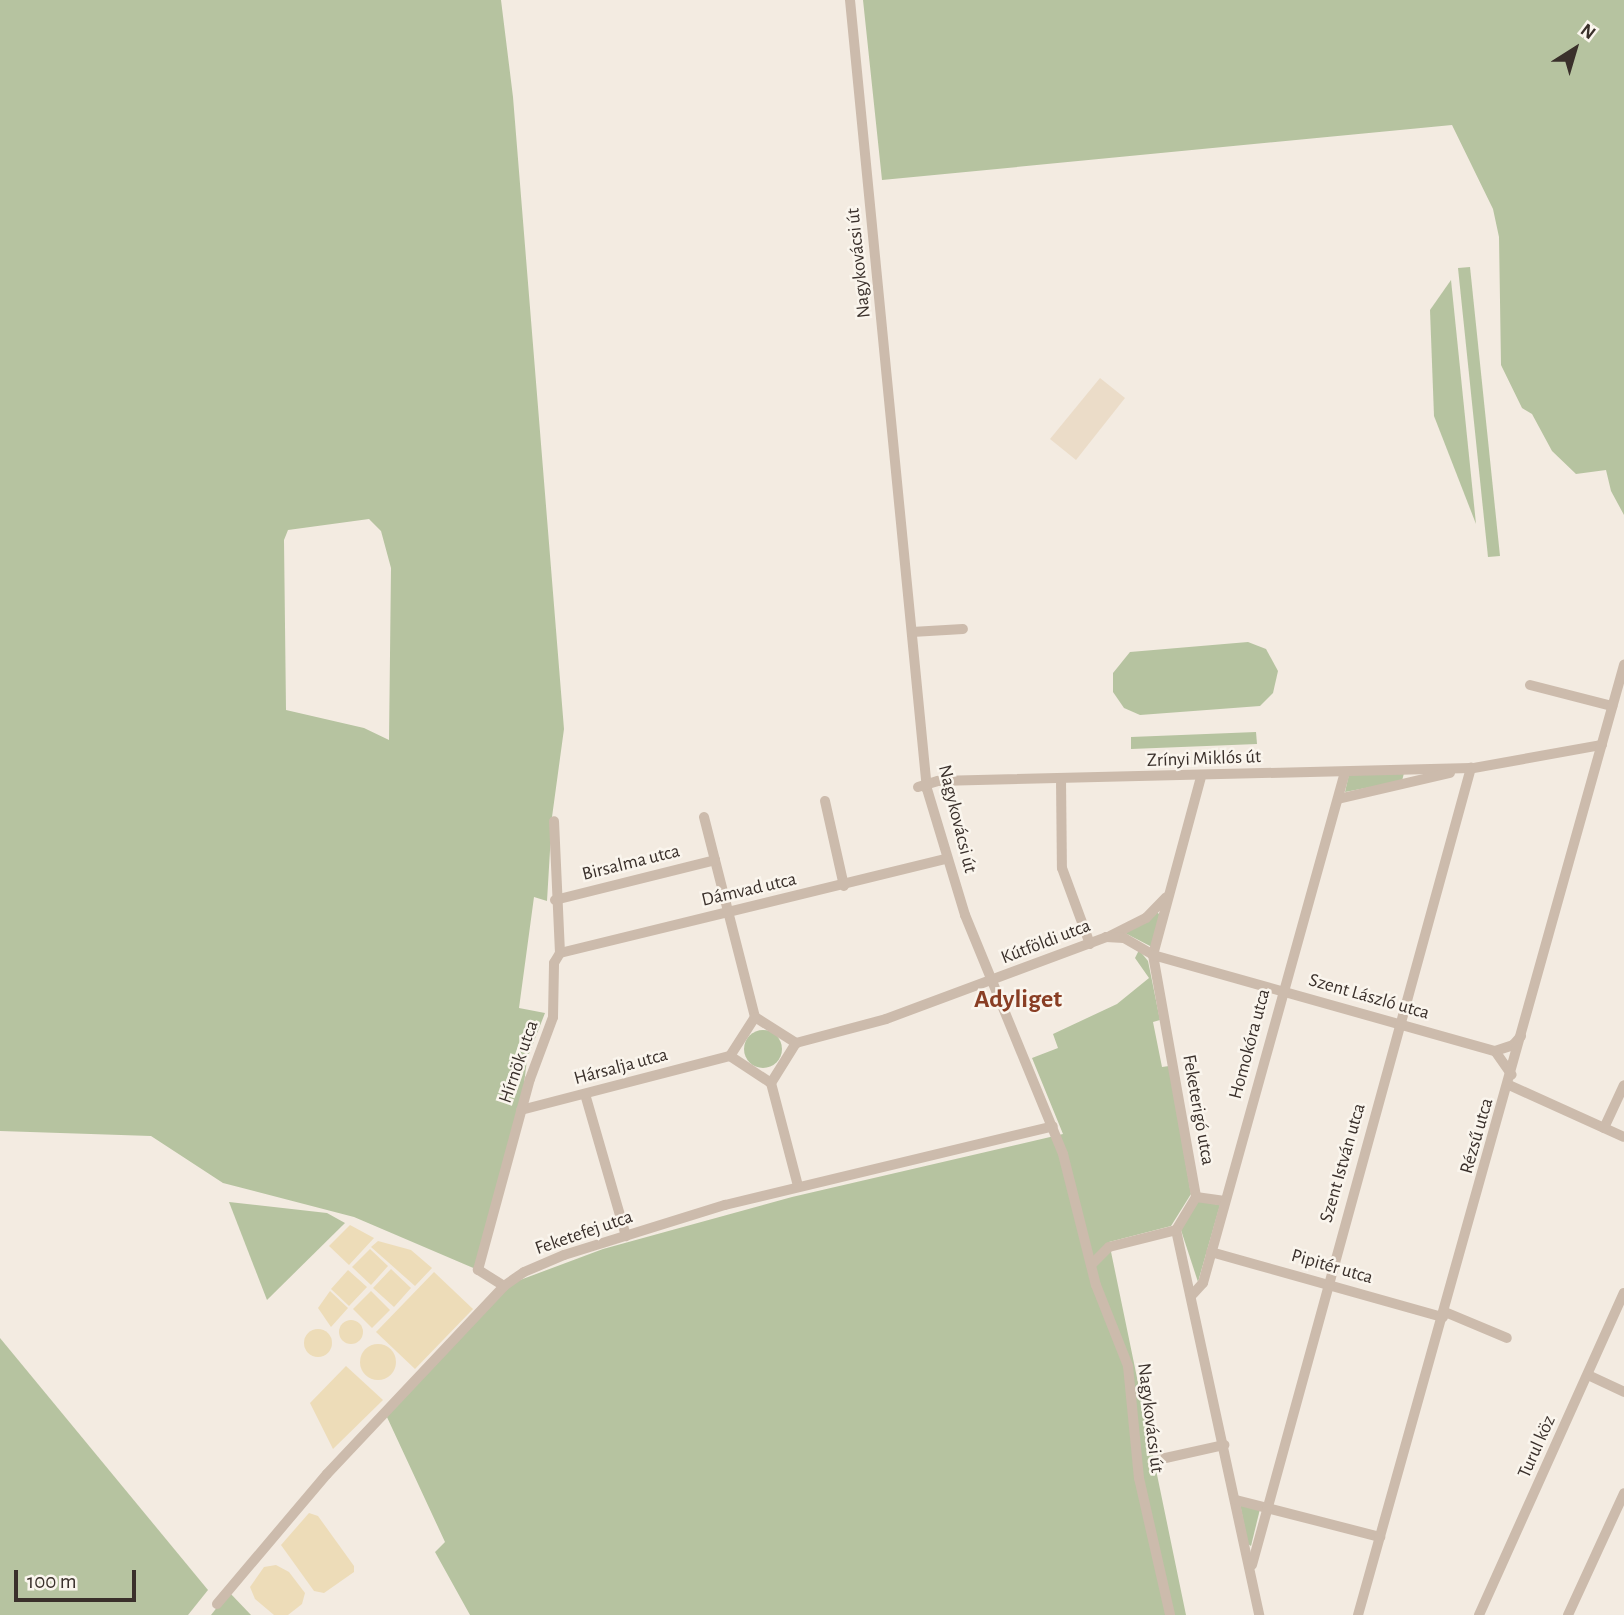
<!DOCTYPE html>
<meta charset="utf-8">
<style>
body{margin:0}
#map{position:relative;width:1624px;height:1615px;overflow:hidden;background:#f3ebe1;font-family:"Alegreya Sans",sans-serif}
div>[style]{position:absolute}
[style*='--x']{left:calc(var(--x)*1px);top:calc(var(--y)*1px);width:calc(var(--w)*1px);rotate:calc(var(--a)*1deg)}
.green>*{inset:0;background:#b6c3a0}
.round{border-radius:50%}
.sand>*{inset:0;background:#eddcb8}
.plaza>*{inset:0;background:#ebdcc8}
.minor>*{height:10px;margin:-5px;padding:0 5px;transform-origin:5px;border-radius:5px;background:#ccbbac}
span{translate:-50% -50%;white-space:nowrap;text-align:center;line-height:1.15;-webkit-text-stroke:5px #faf5ed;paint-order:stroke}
.street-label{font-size:19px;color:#3a302b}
.district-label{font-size:26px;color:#893e24;font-weight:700}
.north{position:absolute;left:1540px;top:14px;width:70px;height:70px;-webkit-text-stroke:5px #faf5ed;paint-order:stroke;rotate:37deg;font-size:19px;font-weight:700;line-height:28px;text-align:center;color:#3a302b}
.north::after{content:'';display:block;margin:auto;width:24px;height:32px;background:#3a302b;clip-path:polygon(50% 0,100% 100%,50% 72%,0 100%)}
.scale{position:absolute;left:14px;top:1570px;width:122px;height:32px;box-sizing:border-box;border:4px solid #3a302b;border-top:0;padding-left:9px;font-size:21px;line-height:24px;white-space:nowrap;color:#3a302b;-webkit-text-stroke:5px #faf5ed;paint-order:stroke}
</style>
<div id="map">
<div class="green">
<div style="clip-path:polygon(evenodd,0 0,501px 0,513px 97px,564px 729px,552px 817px,547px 901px,534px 897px,519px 1008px,545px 1013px,527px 1059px,521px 1110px,478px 1270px,354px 1217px,223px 1183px,151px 1136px,0 1131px,0 0,369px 519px,381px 531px,391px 568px,389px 740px,364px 728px,286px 710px,284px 540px,288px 530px,369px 519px)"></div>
<div style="clip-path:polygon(863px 0,1624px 0,1624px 515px,1611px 491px,1606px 470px,1576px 474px,1552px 451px,1532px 414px,1522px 408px,1501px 365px,1499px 237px,1493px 209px,1452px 125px,882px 180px)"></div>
<div style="clip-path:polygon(1470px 267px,1500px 556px,1488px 557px,1458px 268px)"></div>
<div style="clip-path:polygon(1451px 280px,1476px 524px,1434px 416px,1430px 310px)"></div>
<div style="clip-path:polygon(1248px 642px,1266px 649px,1278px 671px,1273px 693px,1260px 706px,1140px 715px,1124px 708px,1113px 692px,1113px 673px,1130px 652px)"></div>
<div style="clip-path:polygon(1256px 732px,1257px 744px,1131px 749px,1131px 737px)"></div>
<div style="clip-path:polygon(1404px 773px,1402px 781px,1345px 792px,1349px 774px)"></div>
<div style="clip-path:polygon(1157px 912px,1160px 915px,1152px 947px,1125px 933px)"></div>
<div style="clip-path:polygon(1139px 950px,1148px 961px,1160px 1020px,1153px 1022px,1162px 1067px,1169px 1066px,1191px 1194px,1171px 1226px,1109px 1242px,1186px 1615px,470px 1615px,435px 1552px,445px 1542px,386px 1415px,504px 1286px,603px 1249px,792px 1197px,1063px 1134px,1032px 1058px,1058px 1048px,1053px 1034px,1117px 1004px,1149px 978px,1135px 958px)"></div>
<div class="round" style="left:744px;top:1030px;width:38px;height:38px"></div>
<div style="clip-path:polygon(1197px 1201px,1220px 1205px,1198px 1282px,1180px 1227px)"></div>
<div style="clip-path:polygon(229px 1202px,327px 1213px,345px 1223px,267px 1300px)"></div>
<div style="clip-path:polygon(0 1338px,208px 1590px,188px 1615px,0 1615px)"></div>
<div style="clip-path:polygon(1240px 1504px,1260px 1509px,1251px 1546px,1248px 1544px)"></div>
<div style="clip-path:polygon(229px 1592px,251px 1615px,211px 1615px)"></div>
</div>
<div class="sand">
<div style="clip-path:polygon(350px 1225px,374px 1238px,349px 1265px,329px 1246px)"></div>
<div style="clip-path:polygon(378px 1241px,411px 1250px,432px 1268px,415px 1286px,371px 1247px)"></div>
<div style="clip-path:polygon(370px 1249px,388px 1266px,371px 1285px,352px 1267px)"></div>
<div style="clip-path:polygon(391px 1269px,411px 1288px,394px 1307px,373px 1288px)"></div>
<div style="clip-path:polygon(348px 1270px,367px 1287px,349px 1306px,331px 1289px)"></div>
<div style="clip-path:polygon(434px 1272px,473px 1309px,415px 1369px,376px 1332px)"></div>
<div style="clip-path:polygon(330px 1291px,348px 1308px,331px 1327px,318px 1308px)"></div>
<div style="clip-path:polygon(371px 1291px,390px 1310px,372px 1328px,353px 1309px)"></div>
<div class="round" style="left:339px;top:1320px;width:24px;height:24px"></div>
<div class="round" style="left:304px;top:1329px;width:28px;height:28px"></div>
<div class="round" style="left:360px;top:1344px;width:36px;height:36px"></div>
<div style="clip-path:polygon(346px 1366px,383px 1400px,333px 1449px,310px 1403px)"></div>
<div style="clip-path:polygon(309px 1513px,318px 1516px,354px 1566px,354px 1572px,324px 1593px,314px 1591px,281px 1545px)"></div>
<div style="clip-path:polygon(276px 1565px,289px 1572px,305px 1593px,302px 1604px,288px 1615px,274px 1615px,255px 1599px,250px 1587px,264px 1567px)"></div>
</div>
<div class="plaza">
<div style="clip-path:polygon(1100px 378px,1125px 398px,1076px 460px,1050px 439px)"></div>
</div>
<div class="minor">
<div style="--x:850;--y:0;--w:793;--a:84.43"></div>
<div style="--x:927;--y:789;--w:132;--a:73.2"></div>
<div style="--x:965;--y:915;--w:258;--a:67.7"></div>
<div style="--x:1063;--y:1154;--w:135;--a:75.9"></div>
<div style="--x:1096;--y:1285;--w:87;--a:68.4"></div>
<div style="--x:1128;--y:1366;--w:113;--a:84.4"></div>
<div style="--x:1139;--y:1478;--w:140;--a:77.2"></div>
<div style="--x:912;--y:632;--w:51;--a:-3.4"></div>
<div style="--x:1530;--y:685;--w:85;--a:14.4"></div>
<div style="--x:1468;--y:769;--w:136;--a:-10.2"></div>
<div style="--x:1201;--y:777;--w:184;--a:105.1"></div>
<div style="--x:1153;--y:955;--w:246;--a:79.9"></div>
<div style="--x:1196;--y:1197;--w:39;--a:121"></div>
<div style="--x:1176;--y:1230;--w:394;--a:77.8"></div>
<div style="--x:1061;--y:779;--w:89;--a:89.4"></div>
<div style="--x:1062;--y:868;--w:81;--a:69.8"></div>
<div style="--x:918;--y:787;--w:21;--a:-17"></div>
<div style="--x:938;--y:781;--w:533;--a:-1.4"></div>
<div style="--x:1338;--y:799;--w:115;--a:-13.1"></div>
<div style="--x:825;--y:801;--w:87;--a:77.4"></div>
<div style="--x:704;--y:817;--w:206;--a:75.7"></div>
<div style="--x:555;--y:900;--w:165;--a:-14"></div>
<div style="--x:1110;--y:936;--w:40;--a:-26.6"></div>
<div style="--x:1146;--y:918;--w:29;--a:-46"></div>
<div style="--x:560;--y:953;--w:397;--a:-13.7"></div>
<div style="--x:755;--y:1017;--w:49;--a:32.4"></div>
<div style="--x:796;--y:1043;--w:93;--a:-14.9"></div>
<div style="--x:886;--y:1019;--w:235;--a:-20.4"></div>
<div style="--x:1106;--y:937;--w:18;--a:3"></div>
<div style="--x:1124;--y:938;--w:34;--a:30"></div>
<div style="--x:1153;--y:955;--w:355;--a:15.7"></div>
<div style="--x:1495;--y:1051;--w:19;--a:-18"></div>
<div style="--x:1513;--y:1045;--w:12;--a:-48"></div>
<div style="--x:1495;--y:1051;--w:29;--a:55"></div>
<div style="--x:730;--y:1056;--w:49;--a:33.4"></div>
<div style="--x:771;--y:1083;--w:47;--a:-58"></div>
<div style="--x:730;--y:1056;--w:46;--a:-57.3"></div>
<div style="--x:771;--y:1083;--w:106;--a:75.3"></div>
<div style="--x:1509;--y:1085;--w:126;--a:24.3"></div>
<div style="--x:585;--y:1094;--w:148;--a:73.9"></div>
<div style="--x:521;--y:1110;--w:216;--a:-14.5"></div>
<div style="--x:1604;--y:1128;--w:47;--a:-65.1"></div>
<div style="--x:1196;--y:1197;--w:29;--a:8"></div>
<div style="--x:1211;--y:1252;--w:241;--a:15.7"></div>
<div style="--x:1091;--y:1265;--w:25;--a:-45"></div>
<div style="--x:1109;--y:1247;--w:69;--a:-14.2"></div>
<div style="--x:504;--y:1286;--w:31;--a:-148"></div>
<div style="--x:478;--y:1270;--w:198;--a:-74.8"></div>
<div style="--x:530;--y:1079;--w:66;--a:-69.6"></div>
<div style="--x:553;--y:1017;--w:54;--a:-88.9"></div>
<div style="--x:554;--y:963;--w:12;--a:-59"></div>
<div style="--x:560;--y:953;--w:132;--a:-92.6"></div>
<div style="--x:1193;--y:1294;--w:15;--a:-48"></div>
<div style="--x:1203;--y:1283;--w:530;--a:-74.47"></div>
<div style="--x:1445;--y:1312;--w:67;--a:22.8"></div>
<div style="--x:1588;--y:1375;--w:40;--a:25"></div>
<div style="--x:1161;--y:1459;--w:65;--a:-12.5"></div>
<div style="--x:1236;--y:1500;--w:149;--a:14.4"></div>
<div style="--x:1252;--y:1565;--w:827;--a:-74.64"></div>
<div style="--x:217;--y:1604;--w:170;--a:-49.8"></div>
<div style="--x:327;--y:1474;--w:258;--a:-46.7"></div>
<div style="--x:504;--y:1286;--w:24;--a:-35"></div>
<div style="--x:524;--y:1272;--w:43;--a:-23"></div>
<div style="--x:564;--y:1255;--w:169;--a:-17.3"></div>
<div style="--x:725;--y:1205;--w:337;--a:-13.5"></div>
<div style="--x:1358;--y:1615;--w:987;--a:-74.36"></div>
<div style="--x:1479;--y:1615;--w:353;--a:-65.8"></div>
<div style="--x:1568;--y:1615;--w:134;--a:-65.3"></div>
</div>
<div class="street-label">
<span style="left:859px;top:263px;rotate:-96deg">Nagykovácsi út</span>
<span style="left:1204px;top:759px;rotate:-2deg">Zrínyi Miklós út</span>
<span style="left:957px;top:819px;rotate:76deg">Nagykovácsi út</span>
<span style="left:631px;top:863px;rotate:-14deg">Birsalma utca</span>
<span style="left:749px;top:890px;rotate:-13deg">Dámvad utca</span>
<span style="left:1046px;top:942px;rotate:-21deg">Kútföldi utca</span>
<span style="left:1369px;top:997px;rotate:16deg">Szent László utca</span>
<span style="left:1250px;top:1044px;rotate:-75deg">Homokóra utca</span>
<span style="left:519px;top:1062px;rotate:-71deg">Hírnök utca</span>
<span style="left:621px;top:1067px;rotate:-15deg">Hársalja utca</span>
<span style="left:1198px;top:1110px;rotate:80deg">Feketerigó utca</span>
<span style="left:1477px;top:1136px;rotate:-74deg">Rézsű utca</span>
<span style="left:1343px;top:1163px;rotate:-74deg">Szent István utca</span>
<span style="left:584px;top:1233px;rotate:-19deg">Feketefej utca</span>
<span style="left:1332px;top:1267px;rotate:16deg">Pipitér utca</span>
<span style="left:1150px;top:1418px;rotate:83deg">Nagykovácsi út</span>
<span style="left:1537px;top:1447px;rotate:-66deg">Turul köz</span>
</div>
<div class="district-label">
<span style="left:1018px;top:1000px">Adyliget</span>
</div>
<div class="north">N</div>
<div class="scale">100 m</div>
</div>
